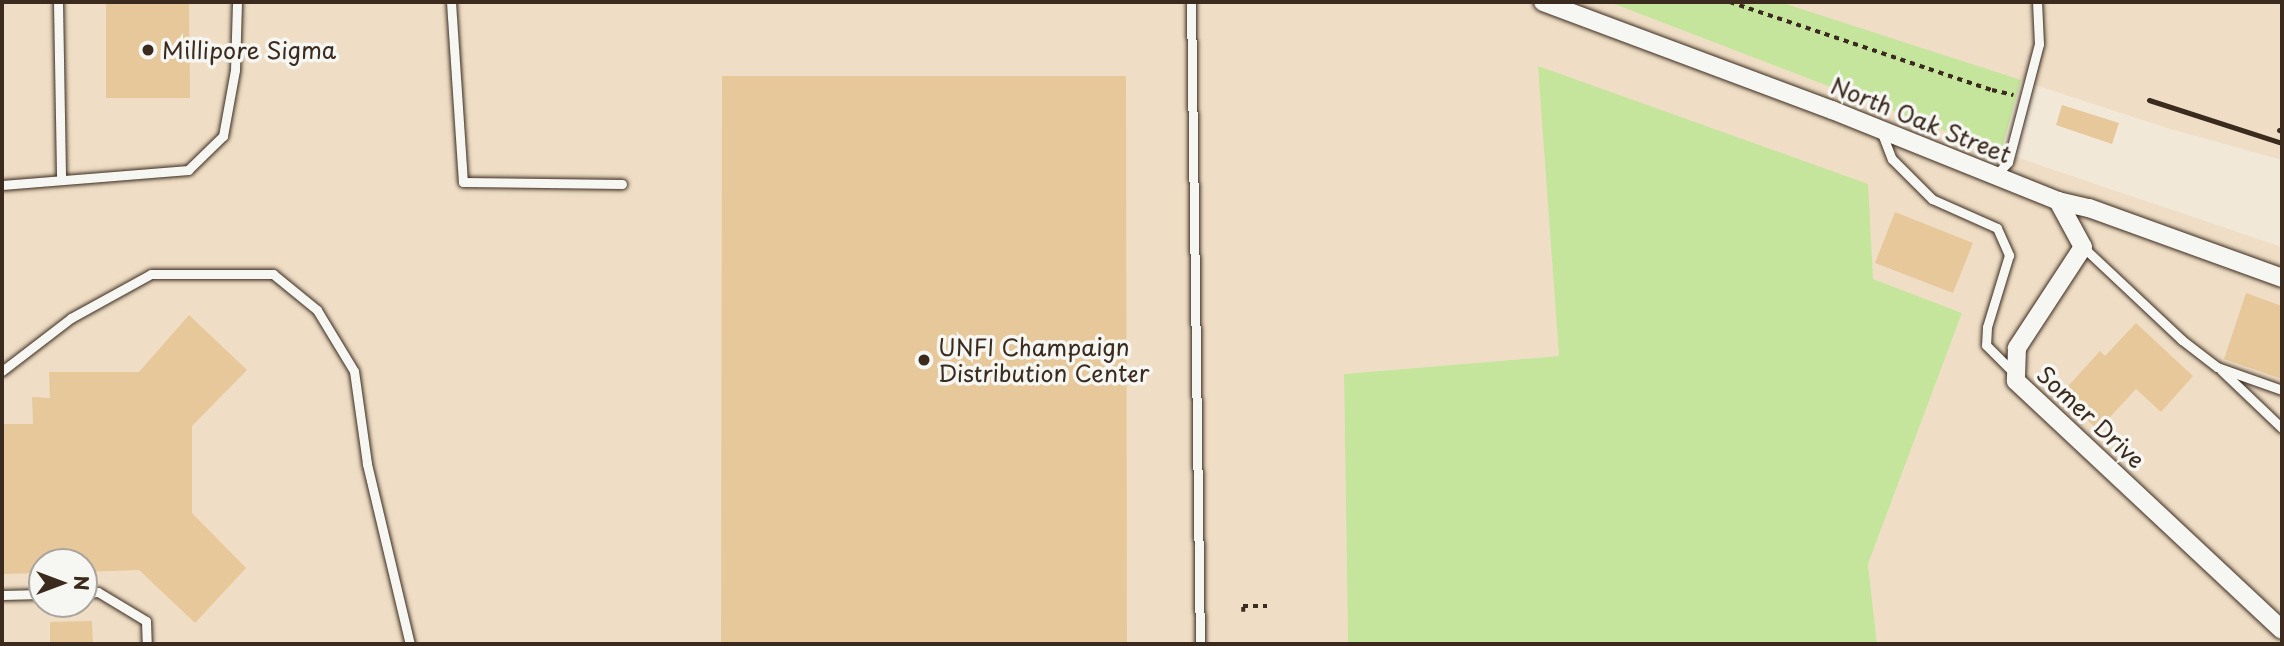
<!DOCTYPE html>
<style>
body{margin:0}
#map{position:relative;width:2284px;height:646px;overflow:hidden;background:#f2e8d8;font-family:"Playpen Sans",sans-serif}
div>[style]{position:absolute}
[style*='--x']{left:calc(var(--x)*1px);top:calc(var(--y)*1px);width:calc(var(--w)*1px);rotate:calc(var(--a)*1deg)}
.built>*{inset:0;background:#efdec5}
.green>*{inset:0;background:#c5e49c}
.building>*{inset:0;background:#e7c89a}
.path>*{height:3.5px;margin-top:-1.75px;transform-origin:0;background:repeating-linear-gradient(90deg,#3b2a1e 0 5px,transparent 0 10px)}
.roads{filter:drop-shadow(0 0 2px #3b2a1e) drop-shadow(0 0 2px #3b2a1e)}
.service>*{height:9px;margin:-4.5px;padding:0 4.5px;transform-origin:4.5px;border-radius:4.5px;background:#f6f6f2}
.minor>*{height:18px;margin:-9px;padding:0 9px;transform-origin:9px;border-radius:9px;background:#f6f6f2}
.rail>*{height:5px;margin:-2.5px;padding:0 2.5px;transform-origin:2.5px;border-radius:2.5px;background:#3b2a1e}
.dots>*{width:19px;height:19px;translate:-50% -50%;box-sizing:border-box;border:4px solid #f6f6f2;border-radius:50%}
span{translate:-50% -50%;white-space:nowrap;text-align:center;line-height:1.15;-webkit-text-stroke:7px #f6f6f2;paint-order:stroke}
.poi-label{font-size:23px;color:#3b2a1e}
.left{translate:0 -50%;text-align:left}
.street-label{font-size:23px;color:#3b2a1e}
.frame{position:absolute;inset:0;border:4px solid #3b2a1e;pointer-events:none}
.north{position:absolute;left:28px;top:548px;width:70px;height:70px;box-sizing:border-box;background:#f6f6f2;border:2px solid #aba49d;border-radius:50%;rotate:90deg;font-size:19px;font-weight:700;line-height:28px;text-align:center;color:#3b2a1e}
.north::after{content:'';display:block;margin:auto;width:24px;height:32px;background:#3b2a1e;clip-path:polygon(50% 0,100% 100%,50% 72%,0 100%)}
</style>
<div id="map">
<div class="built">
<div style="clip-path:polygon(evenodd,2px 2px,1609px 2px,2016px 157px,2282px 247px,2282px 644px,1877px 644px,1868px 564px,1962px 313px,1873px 279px,1539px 66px,1559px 356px,1344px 374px,1348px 644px,2px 644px,2px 2px,42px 562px,84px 562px,84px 604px,42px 604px,42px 562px)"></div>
<div style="clip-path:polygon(1780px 2px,2282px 2px,2282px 160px,2170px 129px)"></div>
</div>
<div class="green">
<div style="clip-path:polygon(1609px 2px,1780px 2px,2021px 80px,2001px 152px)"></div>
<div style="clip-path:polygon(1538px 66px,1868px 184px,1873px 279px,1962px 313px,1868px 564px,1877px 644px,1348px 644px,1344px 374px,1559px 356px)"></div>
</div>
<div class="building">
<div style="clip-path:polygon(106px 2px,189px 2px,190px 98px,106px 98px)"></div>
<div style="clip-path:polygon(722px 76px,1126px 76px,1127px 644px,721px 644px)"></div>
<div style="clip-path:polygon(2062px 105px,2119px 123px,2112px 144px,2056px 125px)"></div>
<div style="clip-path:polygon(1895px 212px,1973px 243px,1953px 293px,1875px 263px)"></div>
<div style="clip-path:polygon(2246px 293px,2282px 306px,2282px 379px,2224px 359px)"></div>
<div style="clip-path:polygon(189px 315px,247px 370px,192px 426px,192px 513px,246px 568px,195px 623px,139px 570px,84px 572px,84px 562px,42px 562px,42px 573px,2px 574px,2px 424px,33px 424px,32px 397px,50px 398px,49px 372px,139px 372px)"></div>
<div style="clip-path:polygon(2136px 323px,2193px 376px,2161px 412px,2136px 389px,2098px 430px,2060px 395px,2100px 351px,2105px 356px)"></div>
<div style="clip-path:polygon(92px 621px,93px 644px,50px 644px,50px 622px)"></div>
</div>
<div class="path">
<div style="--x:1730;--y:2;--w:276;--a:18.6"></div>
<div style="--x:1992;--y:90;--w:22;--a:13"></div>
<div style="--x:1243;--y:612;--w:6;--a:-90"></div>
<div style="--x:1243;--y:606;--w:24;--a:0"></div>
</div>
<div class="roads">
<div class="service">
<div style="--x:58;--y:2;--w:177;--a:89"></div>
<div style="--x:451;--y:2;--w:180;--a:86.2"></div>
<div style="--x:463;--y:182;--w:159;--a:0.7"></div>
<div style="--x:1191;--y:2;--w:642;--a:89.2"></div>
<div style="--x:1881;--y:131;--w:30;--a:69"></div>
<div style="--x:1892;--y:159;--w:57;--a:45"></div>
<div style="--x:1932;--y:199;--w:71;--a:24"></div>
<div style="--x:1997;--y:228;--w:30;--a:66"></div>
<div style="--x:2009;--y:255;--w:75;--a:107"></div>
<div style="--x:1987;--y:327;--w:18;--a:93"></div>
<div style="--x:1986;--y:345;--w:41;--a:45"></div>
<div style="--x:1995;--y:176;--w:19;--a:-47"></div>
<div style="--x:2008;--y:162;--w:122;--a:-75.3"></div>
<div style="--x:2039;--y:44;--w:42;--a:-92.7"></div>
<div style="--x:2;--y:185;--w:187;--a:-4.6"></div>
<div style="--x:188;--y:170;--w:49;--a:-44.2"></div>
<div style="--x:223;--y:136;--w:67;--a:-79.7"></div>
<div style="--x:235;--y:70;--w:68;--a:-88.3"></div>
<div style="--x:2083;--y:247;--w:136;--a:43.2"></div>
<div style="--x:2182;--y:340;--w:44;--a:37.6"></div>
<div style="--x:2217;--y:367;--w:69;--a:19.5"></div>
<div style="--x:2221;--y:370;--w:84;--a:43.6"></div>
<div style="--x:2;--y:371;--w:87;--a:-37.5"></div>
<div style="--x:71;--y:318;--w:91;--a:-28.8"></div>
<div style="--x:151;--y:274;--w:122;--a:0"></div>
<div style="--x:273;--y:274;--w:57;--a:39.3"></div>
<div style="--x:317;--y:310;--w:71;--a:58.8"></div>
<div style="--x:354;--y:371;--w:94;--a:82"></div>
<div style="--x:367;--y:464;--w:185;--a:76.6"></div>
<div style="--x:84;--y:593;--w:14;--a:-4"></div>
<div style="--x:98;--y:592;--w:56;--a:31.1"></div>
<div style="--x:146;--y:621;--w:23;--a:88"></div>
<div style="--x:2;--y:595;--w:40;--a:-1.4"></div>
</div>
<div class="minor">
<div style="--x:1543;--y:2;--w:309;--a:20.5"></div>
<div style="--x:1832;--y:110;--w:244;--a:21.9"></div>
<div style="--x:2058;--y:201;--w:32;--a:13"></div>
<div style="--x:2089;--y:208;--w:205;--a:19.9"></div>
<div style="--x:2058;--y:201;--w:52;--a:61.5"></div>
<div style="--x:2083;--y:247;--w:121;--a:123.2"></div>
<div style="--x:2017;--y:348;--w:33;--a:92"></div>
<div style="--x:2016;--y:381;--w:364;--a:43.1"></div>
</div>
</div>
<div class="rail">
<div style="--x:2149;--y:100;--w:140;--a:17.9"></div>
<div style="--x:2279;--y:130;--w:3;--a:18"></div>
</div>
<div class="dots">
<div style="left:148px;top:50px;background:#3b2a1e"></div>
<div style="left:924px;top:360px;background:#3b2a1e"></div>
</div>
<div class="poi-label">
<span class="left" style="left:162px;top:50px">Millipore Sigma</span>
<span class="left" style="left:938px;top:360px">UNFI Champaign<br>Distribution Center</span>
</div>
<div class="street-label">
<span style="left:1921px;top:120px;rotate:22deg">North Oak Street</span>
<span style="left:2091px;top:417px;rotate:43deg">Somer Drive</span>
</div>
<div class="frame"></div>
<div class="north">N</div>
</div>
